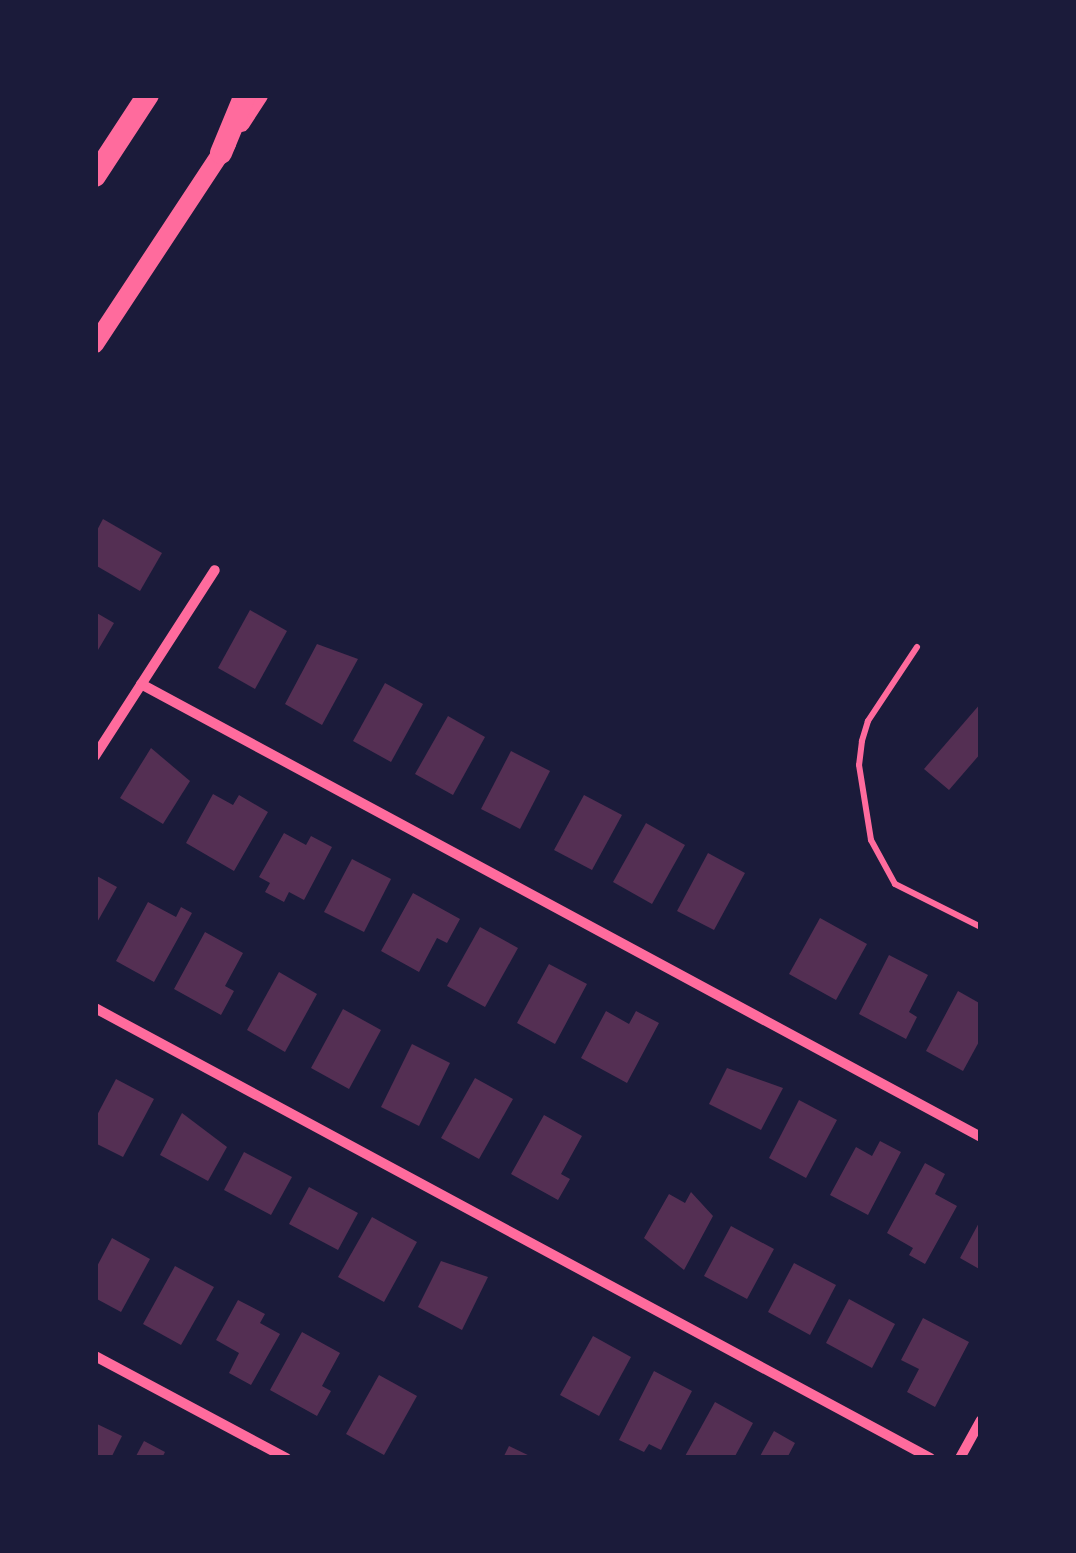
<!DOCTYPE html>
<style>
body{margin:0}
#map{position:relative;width:1076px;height:1553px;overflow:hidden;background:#1b1b3a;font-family:"Golos Text",sans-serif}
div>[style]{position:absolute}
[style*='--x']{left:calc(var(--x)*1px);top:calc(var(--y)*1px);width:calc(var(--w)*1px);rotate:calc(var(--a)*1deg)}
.building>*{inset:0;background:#542f53}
.service>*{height:6px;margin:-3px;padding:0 3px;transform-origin:3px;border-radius:3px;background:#ff6b9d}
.minor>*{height:10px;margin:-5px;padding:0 5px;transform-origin:5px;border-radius:5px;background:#ff6b9d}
.secondary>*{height:18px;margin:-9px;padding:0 9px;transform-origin:9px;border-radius:9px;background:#ff6b9d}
.motorway>*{height:22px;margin:-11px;padding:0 11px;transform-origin:11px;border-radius:11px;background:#ff6b9d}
span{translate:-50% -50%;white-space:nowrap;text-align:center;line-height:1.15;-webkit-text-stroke:9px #1b1b3a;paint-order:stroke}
.frame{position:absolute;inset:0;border:98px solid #1b1b3a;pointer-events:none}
</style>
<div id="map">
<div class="building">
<div style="clip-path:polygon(103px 519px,162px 553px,140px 591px,95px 565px,95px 534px)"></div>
<div style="clip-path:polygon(250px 610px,287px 631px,255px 689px,218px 668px)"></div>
<div style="clip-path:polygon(95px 612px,114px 623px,95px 655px)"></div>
<div style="clip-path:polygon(317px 644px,358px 659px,322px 725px,285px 704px)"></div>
<div style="clip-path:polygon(385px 683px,423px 704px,391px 762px,353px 741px)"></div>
<div style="clip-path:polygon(981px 703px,981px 753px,949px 790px,924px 769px)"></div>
<div style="clip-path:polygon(448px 716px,485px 737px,453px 795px,415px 774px)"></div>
<div style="clip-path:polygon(151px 748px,190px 781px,163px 824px,120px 798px)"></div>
<div style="clip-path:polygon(511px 751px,550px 771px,520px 829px,481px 809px)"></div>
<div style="clip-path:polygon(213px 794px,233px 805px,239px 795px,268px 812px,234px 871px,186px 843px)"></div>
<div style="clip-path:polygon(584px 795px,622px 815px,592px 870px,554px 850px)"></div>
<div style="clip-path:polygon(646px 823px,685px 845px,652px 904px,613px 882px)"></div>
<div style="clip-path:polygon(284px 833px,306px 845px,311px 836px,332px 847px,304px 900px,289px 892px,284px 902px,265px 892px,270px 883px,259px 877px)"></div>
<div style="clip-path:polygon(708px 853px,745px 873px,714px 930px,677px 911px)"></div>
<div style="clip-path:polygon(352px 859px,391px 879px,364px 932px,324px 912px)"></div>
<div style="clip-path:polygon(95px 875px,117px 887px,95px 926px)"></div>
<div style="clip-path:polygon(413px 893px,460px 919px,447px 943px,437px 938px,419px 972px,381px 951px)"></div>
<div style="clip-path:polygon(148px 902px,176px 917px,181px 907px,192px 913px,154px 982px,116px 961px)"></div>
<div style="clip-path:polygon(820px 918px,867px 944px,836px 1000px,789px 974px)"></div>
<div style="clip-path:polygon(480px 927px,518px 948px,485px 1007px,447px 986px)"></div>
<div style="clip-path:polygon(205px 932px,243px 953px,225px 986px,234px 991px,221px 1015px,174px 989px)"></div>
<div style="clip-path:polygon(889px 955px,928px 975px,909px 1012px,917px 1017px,906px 1039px,859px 1014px)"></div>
<div style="clip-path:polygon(549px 964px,587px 984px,555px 1044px,517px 1023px)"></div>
<div style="clip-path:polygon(279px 972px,317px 994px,285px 1052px,247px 1030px)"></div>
<div style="clip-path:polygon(958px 991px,981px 1004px,981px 1038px,963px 1071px,926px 1051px)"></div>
<div style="clip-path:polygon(343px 1009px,381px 1030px,349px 1089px,311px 1068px)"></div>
<div style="clip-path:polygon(606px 1011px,629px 1024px,636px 1011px,659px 1023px,627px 1083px,581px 1058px)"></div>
<div style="clip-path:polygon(412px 1044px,450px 1063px,419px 1126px,381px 1107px)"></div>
<div style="clip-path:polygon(727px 1068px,783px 1088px,761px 1130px,709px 1104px)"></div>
<div style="clip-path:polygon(475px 1078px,513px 1099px,479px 1159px,441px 1138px)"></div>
<div style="clip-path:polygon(116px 1079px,154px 1099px,123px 1157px,95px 1143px,95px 1119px)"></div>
<div style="clip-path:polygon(799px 1100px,837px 1120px,806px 1178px,769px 1158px)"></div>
<div style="clip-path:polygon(182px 1113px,227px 1147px,208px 1181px,160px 1155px)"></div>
<div style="clip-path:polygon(544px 1115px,582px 1136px,561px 1174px,570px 1179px,558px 1200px,511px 1174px)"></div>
<div style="clip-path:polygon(880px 1141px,901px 1152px,868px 1215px,830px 1195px,856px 1147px,872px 1156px)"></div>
<div style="clip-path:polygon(244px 1152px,292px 1177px,271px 1215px,224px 1190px)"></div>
<div style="clip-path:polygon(925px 1163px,945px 1174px,935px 1194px,957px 1206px,925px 1264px,909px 1255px,913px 1248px,887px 1233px)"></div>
<div style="clip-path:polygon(309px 1187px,358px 1213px,338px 1250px,289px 1224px)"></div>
<div style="clip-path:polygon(691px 1192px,713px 1216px,684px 1270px,644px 1238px,669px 1194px,685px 1203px)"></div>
<div style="clip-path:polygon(372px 1217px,417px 1242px,384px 1302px,338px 1277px)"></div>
<div style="clip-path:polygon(981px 1219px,981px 1270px,960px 1258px)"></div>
<div style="clip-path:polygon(731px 1226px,774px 1249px,747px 1299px,704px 1276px)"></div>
<div style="clip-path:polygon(112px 1238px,150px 1259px,121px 1312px,95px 1298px,95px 1270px)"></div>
<div style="clip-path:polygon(441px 1261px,488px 1277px,462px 1330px,418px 1307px)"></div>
<div style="clip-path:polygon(794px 1263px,836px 1285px,810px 1335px,768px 1312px)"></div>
<div style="clip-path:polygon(175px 1266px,214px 1287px,181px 1345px,143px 1324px)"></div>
<div style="clip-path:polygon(849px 1299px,895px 1324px,872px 1368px,826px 1343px)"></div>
<div style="clip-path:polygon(238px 1300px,265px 1314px,260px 1323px,280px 1334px,251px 1385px,229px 1373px,239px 1353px,216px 1340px)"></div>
<div style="clip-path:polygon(923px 1318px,969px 1342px,935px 1407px,907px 1392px,919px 1369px,901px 1360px)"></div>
<div style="clip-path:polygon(302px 1332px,340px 1353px,322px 1386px,331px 1391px,317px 1416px,270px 1390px)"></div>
<div style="clip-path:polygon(593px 1336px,631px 1357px,599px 1416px,560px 1395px)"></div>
<div style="clip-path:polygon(654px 1371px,692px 1391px,661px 1450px,649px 1444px,644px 1452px,619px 1440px)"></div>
<div style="clip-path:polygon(379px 1375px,417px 1396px,384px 1455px,346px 1434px)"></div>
<div style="clip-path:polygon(715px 1402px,753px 1423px,734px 1458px,684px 1458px)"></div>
<div style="clip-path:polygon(95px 1413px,95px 1423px,122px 1436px,111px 1458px,95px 1458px)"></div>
<div style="clip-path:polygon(774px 1431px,795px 1443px,787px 1458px,759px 1458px)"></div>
<div style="clip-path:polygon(144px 1441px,165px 1452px,162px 1458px,135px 1458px)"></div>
<div style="clip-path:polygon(509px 1446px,534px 1458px,503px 1458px)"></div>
</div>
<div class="service">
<div style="--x:917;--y:647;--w:89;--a:123.5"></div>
<div style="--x:868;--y:721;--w:21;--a:107"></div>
<div style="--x:862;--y:741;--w:24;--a:97"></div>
<div style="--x:859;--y:765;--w:76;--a:80.9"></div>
<div style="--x:871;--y:840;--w:50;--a:61.4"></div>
<div style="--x:895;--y:884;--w:96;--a:26.6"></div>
</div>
<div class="minor">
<div style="--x:141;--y:684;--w:954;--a:28.34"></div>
<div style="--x:95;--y:756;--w:221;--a:-57.2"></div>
<div style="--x:95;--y:1008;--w:949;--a:28.32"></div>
<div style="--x:95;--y:1356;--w:217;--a:28.1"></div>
<div style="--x:960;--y:1458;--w:43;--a:-61.1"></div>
</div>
<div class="secondary">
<div style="--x:241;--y:123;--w:33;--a:-57"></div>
<div style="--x:95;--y:344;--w:240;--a:-56.6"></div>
</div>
<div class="motorway">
<div style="--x:221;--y:153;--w:63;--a:-67.5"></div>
<div style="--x:95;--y:176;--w:97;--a:-56.8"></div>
</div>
<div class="frame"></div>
</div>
